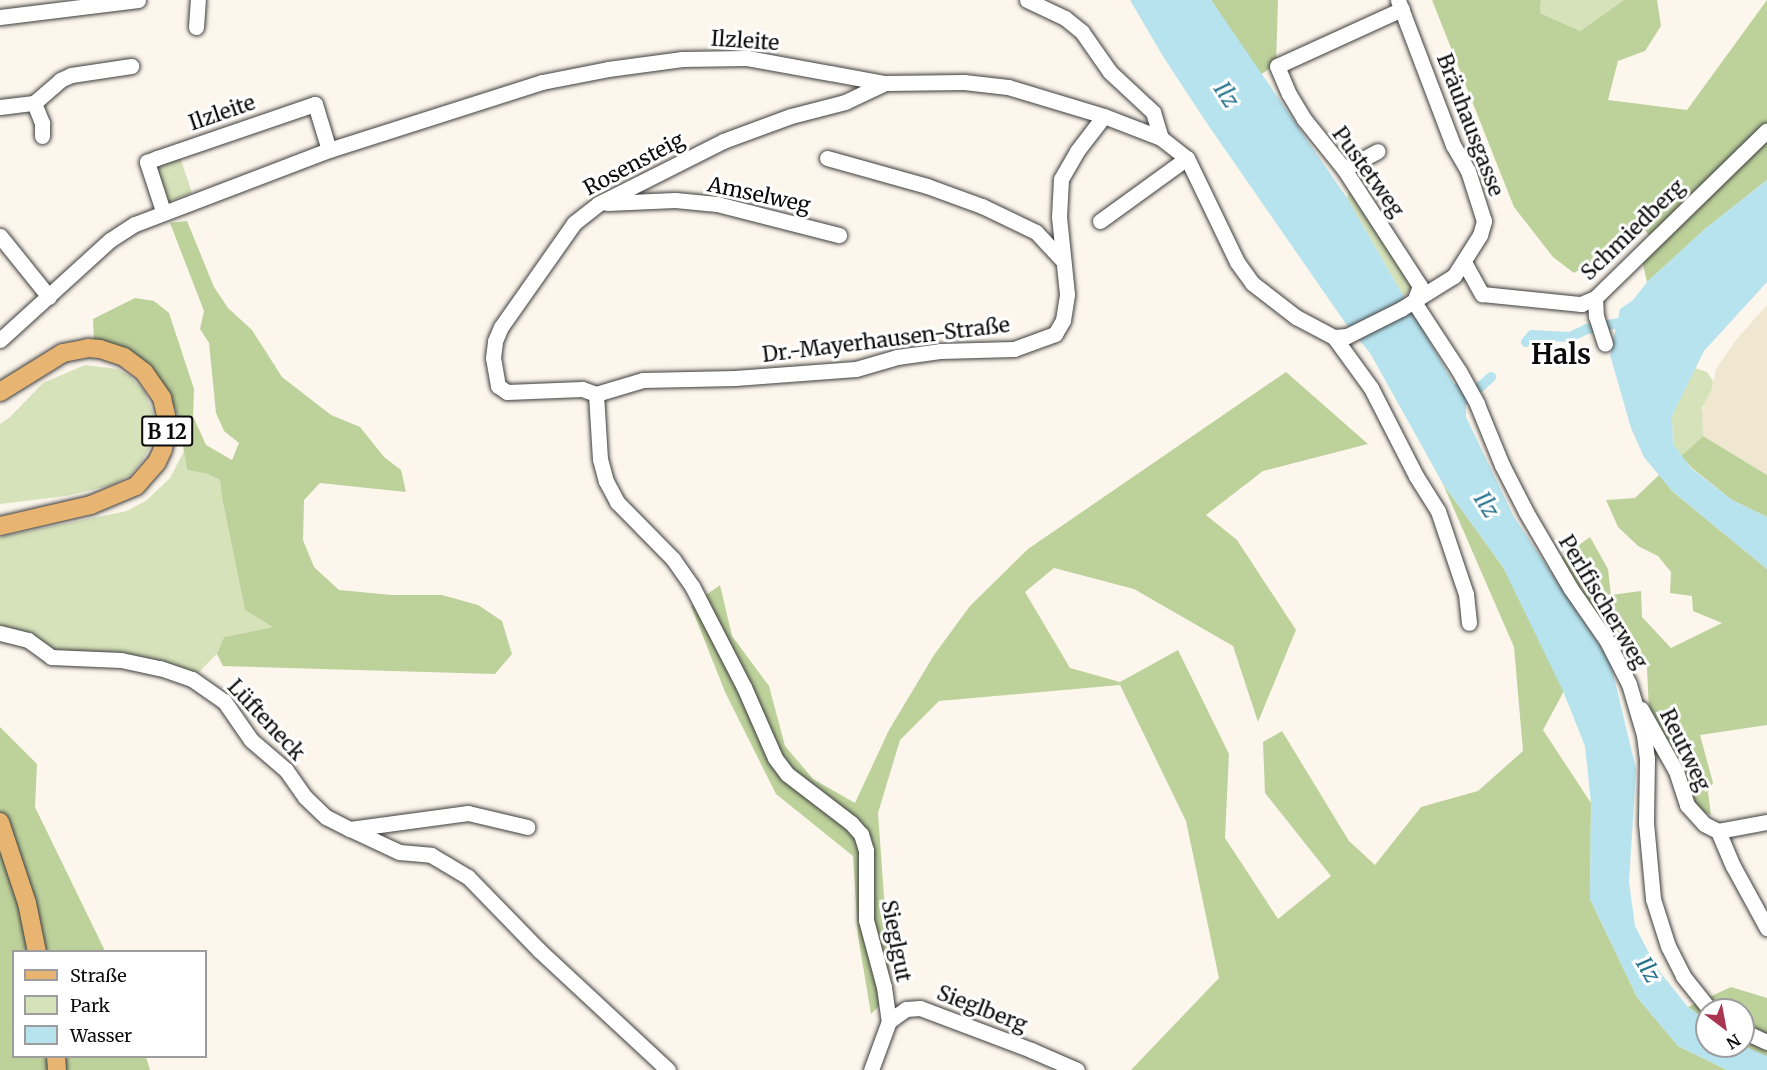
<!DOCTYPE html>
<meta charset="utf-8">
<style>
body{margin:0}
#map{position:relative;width:1767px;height:1070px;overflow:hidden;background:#fdf6ec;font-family:Merriweather,serif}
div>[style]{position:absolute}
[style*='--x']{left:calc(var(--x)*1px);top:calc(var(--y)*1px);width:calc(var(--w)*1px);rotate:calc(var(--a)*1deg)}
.farmland>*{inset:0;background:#efe7cf}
.green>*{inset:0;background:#d6e2ba}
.forest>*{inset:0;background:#bdd19b}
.water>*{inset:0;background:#b7e3ee}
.canal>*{height:10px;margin:-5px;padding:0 5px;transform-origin:5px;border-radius:5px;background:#b7e3ee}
.roads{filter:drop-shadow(0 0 2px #3e3e3e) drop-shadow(0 0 2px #3e3e3e)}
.minor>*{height:15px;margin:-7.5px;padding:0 7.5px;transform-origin:7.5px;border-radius:7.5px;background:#fff}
.major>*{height:18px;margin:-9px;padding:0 9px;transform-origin:9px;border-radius:9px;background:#e7b571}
span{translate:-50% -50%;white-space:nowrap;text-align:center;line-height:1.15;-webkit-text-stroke:6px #fff;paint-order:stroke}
.shield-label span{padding:2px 4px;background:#fff;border:2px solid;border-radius:4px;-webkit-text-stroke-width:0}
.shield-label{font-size:20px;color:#0b0b0b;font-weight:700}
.street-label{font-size:21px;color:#0b0b0b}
.water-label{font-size:22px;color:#25728d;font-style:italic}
.district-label{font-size:27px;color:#0b0b0b;font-weight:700}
.legend{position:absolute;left:12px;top:950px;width:195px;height:108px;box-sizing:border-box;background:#fff;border:2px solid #9d9d9d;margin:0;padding:8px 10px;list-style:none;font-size:18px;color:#0b0b0b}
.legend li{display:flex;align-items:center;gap:12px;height:30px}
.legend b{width:30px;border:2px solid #9d9d9d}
.north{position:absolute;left:1695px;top:998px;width:60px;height:60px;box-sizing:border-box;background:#fff;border:2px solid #9d9d9d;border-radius:50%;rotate:148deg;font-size:16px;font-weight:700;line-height:24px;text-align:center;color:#0b0b0b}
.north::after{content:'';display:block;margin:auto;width:21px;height:27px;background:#a93550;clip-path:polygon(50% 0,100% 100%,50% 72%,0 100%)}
</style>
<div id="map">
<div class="farmland">
<div style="clip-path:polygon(1767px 305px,1767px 475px,1703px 436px,1701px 418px,1705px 400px,1712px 389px,1716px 369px,1736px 340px)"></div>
</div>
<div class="green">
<div style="clip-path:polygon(1541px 0,1624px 0,1580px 31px,1540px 13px)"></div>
<div style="clip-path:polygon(179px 154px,192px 193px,164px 203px,151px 163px)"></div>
<div style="clip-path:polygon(1352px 181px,1413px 287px,1404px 297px,1347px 198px)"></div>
<div style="clip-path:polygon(85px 365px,117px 369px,130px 376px,144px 391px,155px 418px,150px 447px,141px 462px,130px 475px,112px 485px,66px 496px,0 504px,0 424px,10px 417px,43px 383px)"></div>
<div style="clip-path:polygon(1695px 368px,1707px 372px,1713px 381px,1712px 389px,1702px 408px,1703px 436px,1681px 456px,1673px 444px,1672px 416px)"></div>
<div style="clip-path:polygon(184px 451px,187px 470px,208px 474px,220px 480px,222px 498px,245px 610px,274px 627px,224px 637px,217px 654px,192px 679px,160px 668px,51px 657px,0 633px,0 537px,127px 511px,147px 500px,170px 478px)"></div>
</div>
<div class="forest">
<div style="clip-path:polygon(1211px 0,1278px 0,1276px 65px,1260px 75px)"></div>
<div style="clip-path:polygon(1432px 0,1541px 0,1540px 13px,1580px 31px,1624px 0,1657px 0,1661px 26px,1645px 51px,1618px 61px,1608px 100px,1687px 110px,1767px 0,1767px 180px,1705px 229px,1647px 282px,1642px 260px,1657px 246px,1645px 230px,1574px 273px,1553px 257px,1514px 207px)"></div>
<div style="clip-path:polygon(187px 221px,214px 287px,228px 308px,252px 330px,282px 377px,331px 415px,360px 427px,384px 457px,401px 470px,406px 492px,320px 483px,304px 500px,303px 540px,314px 567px,339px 590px,392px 595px,442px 595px,478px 605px,502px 621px,512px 654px,495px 674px,223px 666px,217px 654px,224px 637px,273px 627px,245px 610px,222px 498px,220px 480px,208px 474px,187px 470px,178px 416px,165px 387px,94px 341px,93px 319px,135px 298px,154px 301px,169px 313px,194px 389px,193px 416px,206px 445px,232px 460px,239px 443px,224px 431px,216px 413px,209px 343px,200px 329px,204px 311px,170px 223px)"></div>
<div style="clip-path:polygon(1286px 372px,1368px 444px,1263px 471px,1206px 515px,1237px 540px,1296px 630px,1258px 722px,1233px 646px,1134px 589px,1054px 568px,1025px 592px,1070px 668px,1120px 682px,1178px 650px,1229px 754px,1225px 838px,1278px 919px,1331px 876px,1265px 793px,1263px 742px,1282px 731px,1349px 841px,1375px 865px,1421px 807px,1478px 791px,1523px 751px,1514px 647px,1443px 484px,1503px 567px,1564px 691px,1543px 730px,1591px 803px,1590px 899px,1637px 997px,1678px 1046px,1727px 1070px,1131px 1070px,1219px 978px,1186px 821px,1120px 685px,939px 701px,900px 740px,878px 813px,891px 994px,871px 1014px,858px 936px,853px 856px,776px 794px,725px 692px,691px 606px,720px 585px,732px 636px,769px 686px,785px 746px,813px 779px,855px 803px,889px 730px,934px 655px,970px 606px,1028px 549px)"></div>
<div style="clip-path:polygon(1703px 436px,1767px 475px,1767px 517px,1732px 500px,1692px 468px,1681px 456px)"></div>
<div style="clip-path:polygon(1660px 474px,1672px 491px,1767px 569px,1767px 725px,1700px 735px,1713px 783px,1708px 792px,1711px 815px,1693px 808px,1649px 711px,1647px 668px,1622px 647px,1558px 560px,1590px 537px,1608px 569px,1611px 595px,1641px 591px,1642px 617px,1671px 648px,1722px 623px,1693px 611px,1692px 596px,1670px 593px,1671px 572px,1658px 556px,1638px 546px,1618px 527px,1606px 500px,1635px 498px)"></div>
<div style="clip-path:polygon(0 727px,37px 764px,35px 807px,105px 951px,14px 952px,14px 1056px,146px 1057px,150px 1070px,0 1070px)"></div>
<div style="clip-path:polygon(1731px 987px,1767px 998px,1767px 1057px,1743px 1046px,1743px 1010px,1707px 1010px,1707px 1021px,1688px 1007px)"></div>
</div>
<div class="water">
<div style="clip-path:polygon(1130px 0,1211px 0,1347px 198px,1454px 384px,1464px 383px,1473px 400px,1466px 405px,1466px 417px,1514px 517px,1610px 661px,1636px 769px,1629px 882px,1635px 926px,1656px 967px,1688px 1007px,1707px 1021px,1707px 1046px,1743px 1046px,1767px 1056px,1767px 1070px,1727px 1070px,1678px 1046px,1637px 997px,1590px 899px,1591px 803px,1585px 746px,1563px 691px,1503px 567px,1443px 484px,1370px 353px,1346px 324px,1206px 122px,1164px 58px)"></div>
<div style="clip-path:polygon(1767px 180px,1767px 282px,1704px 351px,1672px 416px,1673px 444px,1691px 468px,1732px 500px,1767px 517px,1767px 569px,1672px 491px,1644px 457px,1631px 428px,1610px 355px,1620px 309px,1633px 300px,1647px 282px,1705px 229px)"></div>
</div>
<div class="canal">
<div style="--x:1526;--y:342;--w:9;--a:-49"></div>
<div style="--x:1532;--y:335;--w:38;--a:3"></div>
<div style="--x:1570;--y:337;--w:19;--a:-25"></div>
<div style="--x:1587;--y:329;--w:44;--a:-10.5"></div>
<div style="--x:1465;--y:392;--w:16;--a:-18"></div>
<div style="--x:1480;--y:387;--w:15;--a:-42"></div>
</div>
<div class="roads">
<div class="minor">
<div style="--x:1027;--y:0;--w:42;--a:25.3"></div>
<div style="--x:1065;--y:18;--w:22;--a:39"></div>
<div style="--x:1082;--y:32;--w:49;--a:55"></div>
<div style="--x:1110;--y:72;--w:59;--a:42.9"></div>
<div style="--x:1153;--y:112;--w:27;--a:73"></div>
<div style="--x:1402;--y:9;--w:137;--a:155.5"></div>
<div style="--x:1277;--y:66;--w:30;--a:67"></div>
<div style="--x:1289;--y:94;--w:29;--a:59"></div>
<div style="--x:1304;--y:119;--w:64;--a:51.3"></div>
<div style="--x:1344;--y:169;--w:140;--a:57"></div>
<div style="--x:1420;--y:286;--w:17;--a:111"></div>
<div style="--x:0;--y:17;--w:139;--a:-7"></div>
<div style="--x:196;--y:27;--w:27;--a:-86"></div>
<div style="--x:34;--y:103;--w:22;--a:68"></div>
<div style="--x:42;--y:123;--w:13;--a:90"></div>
<div style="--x:0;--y:107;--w:34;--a:-7"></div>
<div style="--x:34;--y:103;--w:35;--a:-41"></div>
<div style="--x:60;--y:80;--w:12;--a:-24"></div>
<div style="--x:71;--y:75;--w:61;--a:-8.5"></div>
<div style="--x:827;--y:158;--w:104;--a:15.6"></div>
<div style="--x:927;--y:186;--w:59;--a:20"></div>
<div style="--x:982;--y:206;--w:60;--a:25.7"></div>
<div style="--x:1036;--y:232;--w:40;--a:47"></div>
<div style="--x:1344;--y:169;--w:38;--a:-28"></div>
<div style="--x:607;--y:203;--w:68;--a:-2.5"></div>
<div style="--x:675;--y:200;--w:42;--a:5.4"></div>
<div style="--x:717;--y:204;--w:126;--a:14.3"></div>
<div style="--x:163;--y:211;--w:52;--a:-108.1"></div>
<div style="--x:147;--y:162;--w:11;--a:-22"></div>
<div style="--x:157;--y:158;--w:167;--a:-18.9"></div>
<div style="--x:315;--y:104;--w:48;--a:73.1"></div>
<div style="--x:1100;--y:221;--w:107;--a:-35.9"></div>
<div style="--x:0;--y:236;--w:78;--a:51.2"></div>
<div style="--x:1464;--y:262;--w:37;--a:61"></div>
<div style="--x:1482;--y:294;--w:100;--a:5.8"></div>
<div style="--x:1581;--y:304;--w:15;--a:-23"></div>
<div style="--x:1595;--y:298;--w:240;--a:-44.3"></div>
<div style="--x:1595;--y:298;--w:18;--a:87"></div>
<div style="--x:1596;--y:316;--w:29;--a:72"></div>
<div style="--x:1414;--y:302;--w:82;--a:56.9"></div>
<div style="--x:1459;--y:371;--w:38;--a:61"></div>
<div style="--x:1477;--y:404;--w:66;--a:67.7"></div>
<div style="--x:1502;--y:465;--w:53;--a:62.9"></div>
<div style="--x:1526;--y:512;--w:89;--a:59.7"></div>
<div style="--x:1571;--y:589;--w:63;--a:55.3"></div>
<div style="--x:1607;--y:641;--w:48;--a:62.9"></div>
<div style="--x:1629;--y:684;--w:53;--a:73.6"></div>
<div style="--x:1644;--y:735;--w:23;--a:83"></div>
<div style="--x:1647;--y:758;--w:65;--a:90.9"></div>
<div style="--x:1646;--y:823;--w:76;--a:84.7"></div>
<div style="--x:1653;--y:899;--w:49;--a:72.3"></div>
<div style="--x:1668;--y:946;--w:34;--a:63"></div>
<div style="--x:1683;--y:976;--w:43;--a:51.5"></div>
<div style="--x:1334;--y:337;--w:13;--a:-4"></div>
<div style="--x:1347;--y:336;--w:60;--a:-26.6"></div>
<div style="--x:1401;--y:309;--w:62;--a:-31.9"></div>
<div style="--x:1454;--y:276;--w:49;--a:-57.6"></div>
<div style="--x:1480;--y:235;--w:15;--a:-74"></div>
<div style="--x:1484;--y:221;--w:52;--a:-107.7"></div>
<div style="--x:1468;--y:171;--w:30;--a:-120"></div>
<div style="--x:1453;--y:145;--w:155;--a:-110.8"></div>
<div style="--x:0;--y:340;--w:149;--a:-42.3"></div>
<div style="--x:110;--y:240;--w:30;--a:-33"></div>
<div style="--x:135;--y:224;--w:208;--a:-20.9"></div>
<div style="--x:329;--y:150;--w:224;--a:-17.7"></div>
<div style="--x:542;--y:82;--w:67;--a:-11.1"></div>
<div style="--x:608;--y:69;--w:75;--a:-7.7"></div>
<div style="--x:682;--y:59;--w:65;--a:-0.9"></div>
<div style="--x:747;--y:58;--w:140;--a:10.3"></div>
<div style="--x:885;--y:83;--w:79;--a:-0.7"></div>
<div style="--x:964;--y:82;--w:44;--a:6.5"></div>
<div style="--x:1008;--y:87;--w:100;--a:16.8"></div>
<div style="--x:1104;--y:116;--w:61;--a:21.1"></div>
<div style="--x:1161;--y:138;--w:33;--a:38"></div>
<div style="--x:1187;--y:158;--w:115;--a:64.3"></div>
<div style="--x:1237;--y:262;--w:26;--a:54"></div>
<div style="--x:1252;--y:283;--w:56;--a:37.7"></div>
<div style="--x:1296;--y:317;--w:43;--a:27.8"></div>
<div style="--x:1334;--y:337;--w:63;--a:54"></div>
<div style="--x:1371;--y:388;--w:99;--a:62.9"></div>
<div style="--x:1416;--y:476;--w:41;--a:57.8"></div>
<div style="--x:1438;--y:511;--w:88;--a:71.4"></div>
<div style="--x:1466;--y:594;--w:29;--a:84"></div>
<div style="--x:596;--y:394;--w:65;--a:86.5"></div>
<div style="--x:600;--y:459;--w:23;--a:75"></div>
<div style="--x:606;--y:481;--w:24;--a:62"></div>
<div style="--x:617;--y:502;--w:80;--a:45.5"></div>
<div style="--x:673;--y:559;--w:33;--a:55"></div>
<div style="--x:692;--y:586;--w:114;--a:62.8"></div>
<div style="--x:744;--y:687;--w:77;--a:66.4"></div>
<div style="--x:775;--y:758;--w:20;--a:53"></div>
<div style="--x:787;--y:774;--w:81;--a:37.4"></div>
<div style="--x:851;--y:823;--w:15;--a:48"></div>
<div style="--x:861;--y:834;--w:17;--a:73"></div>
<div style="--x:866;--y:850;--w:70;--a:90"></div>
<div style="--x:866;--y:920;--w:69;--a:75"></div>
<div style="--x:884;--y:987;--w:34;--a:82"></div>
<div style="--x:596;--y:394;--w:49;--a:-16.6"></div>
<div style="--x:643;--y:380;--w:92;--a:-1.2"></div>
<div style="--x:735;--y:378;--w:121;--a:-4.3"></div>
<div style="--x:856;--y:369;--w:43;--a:-16.3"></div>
<div style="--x:897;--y:357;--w:43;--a:-7.9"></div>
<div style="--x:940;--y:351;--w:74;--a:-1.5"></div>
<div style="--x:1014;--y:349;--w:44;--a:-20.1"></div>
<div style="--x:1055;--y:334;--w:16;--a:-60"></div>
<div style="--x:1063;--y:320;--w:26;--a:-81"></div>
<div style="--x:1067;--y:294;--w:77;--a:-95.9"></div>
<div style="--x:1059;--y:217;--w:38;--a:-87"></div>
<div style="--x:1061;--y:179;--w:32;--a:-60"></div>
<div style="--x:1077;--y:151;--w:44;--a:-52.4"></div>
<div style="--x:596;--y:394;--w:15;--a:-160"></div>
<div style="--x:582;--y:389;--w:75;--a:177.7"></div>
<div style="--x:507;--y:392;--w:11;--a:-146"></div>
<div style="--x:498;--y:386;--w:28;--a:-100"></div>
<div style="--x:493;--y:358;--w:17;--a:-83"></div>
<div style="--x:495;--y:341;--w:15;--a:-67"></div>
<div style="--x:501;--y:327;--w:127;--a:-54.9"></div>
<div style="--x:574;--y:223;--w:31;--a:-38"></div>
<div style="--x:598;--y:204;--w:140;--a:-26.7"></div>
<div style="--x:723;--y:141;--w:72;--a:-20.2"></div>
<div style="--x:791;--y:116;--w:56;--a:-14.5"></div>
<div style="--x:845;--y:102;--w:44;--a:-25.4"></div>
<div style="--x:0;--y:633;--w:29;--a:14"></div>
<div style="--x:28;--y:640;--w:29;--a:36"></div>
<div style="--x:51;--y:657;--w:70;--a:2.5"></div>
<div style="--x:121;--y:660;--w:40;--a:12"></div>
<div style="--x:160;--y:668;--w:34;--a:19"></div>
<div style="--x:192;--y:679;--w:39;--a:35"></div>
<div style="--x:224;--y:701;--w:47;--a:55.3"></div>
<div style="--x:251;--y:740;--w:46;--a:40.6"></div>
<div style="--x:286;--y:770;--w:33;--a:55"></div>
<div style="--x:305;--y:797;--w:29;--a:44"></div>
<div style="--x:326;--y:817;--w:27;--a:27"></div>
<div style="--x:350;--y:829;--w:119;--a:-7.7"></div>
<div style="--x:468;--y:813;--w:61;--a:13.3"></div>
<div style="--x:1641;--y:709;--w:71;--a:60.6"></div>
<div style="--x:1676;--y:771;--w:36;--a:72"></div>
<div style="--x:1687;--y:805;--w:25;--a:48"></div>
<div style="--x:1704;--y:824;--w:16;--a:27"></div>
<div style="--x:1718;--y:831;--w:50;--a:-10.4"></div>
<div style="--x:350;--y:829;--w:54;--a:25.1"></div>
<div style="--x:399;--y:852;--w:32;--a:5"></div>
<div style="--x:431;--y:855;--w:43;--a:30.7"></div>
<div style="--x:468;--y:877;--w:102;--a:45.8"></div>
<div style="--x:539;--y:950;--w:176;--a:42.9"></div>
<div style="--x:1718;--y:831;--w:38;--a:67"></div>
<div style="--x:1733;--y:866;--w:71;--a:61.3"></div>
<div style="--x:1743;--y:1031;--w:26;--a:25"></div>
<div style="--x:871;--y:1070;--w:52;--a:-69.8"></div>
<div style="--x:889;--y:1021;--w:21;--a:-35"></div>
<div style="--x:906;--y:1009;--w:14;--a:-4"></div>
<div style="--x:920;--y:1008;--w:119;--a:20.7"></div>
<div style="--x:1031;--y:1050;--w:50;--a:23.5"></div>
</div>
<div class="major">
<div style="--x:0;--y:392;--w:74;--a:-31.8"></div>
<div style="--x:63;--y:353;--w:25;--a:-11"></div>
<div style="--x:88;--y:348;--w:12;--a:5"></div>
<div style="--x:100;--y:349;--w:25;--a:18"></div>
<div style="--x:124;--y:357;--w:25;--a:37"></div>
<div style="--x:144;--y:372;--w:32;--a:55"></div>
<div style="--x:162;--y:398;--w:26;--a:77"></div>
<div style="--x:168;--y:423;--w:26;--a:101"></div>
<div style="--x:163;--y:449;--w:14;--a:115"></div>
<div style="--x:157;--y:462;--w:32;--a:131"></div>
<div style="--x:136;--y:486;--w:49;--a:157.1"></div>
<div style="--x:91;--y:505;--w:93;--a:167"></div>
<div style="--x:0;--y:822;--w:85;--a:71.6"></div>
<div style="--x:27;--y:903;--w:50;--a:78.5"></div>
<div style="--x:56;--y:1056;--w:14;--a:86"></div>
</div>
</div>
<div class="shield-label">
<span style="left:167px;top:431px">B 12</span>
</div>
<div class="street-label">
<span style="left:745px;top:41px;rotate:4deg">Ilzleite</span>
<span style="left:222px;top:113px;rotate:-19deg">Ilzleite</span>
<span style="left:1470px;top:125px;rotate:69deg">Bräuhausgasse</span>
<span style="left:634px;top:164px;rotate:-28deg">Rosensteig</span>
<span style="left:1368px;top:172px;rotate:54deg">Pustetweg</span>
<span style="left:759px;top:195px;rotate:12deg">Amselweg</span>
<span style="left:1633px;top:230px;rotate:-44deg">Schmiedberg</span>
<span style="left:886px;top:340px;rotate:-7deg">Dr.-Mayerhausen-Straße</span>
<span style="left:1603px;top:602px;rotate:59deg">Perlfischerweg</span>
<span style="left:266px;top:720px;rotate:47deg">Lüfteneck</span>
<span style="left:1685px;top:750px;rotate:64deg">Reutweg</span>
<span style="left:896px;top:941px;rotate:79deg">Sieglgut</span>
<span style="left:982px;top:1009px;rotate:21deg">Sieglberg</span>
</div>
<div class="water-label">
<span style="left:1226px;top:95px;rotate:57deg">Ilz</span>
<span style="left:1486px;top:505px;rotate:58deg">Ilz</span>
<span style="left:1648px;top:970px;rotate:59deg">Ilz</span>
</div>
<div class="district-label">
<span style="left:1561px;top:355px">Hals</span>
</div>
<ul class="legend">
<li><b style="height:8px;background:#e7b571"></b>Straße</li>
<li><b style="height:16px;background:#d6e2ba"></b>Park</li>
<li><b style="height:16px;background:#b7e3ee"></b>Wasser</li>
</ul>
<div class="north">N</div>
</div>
